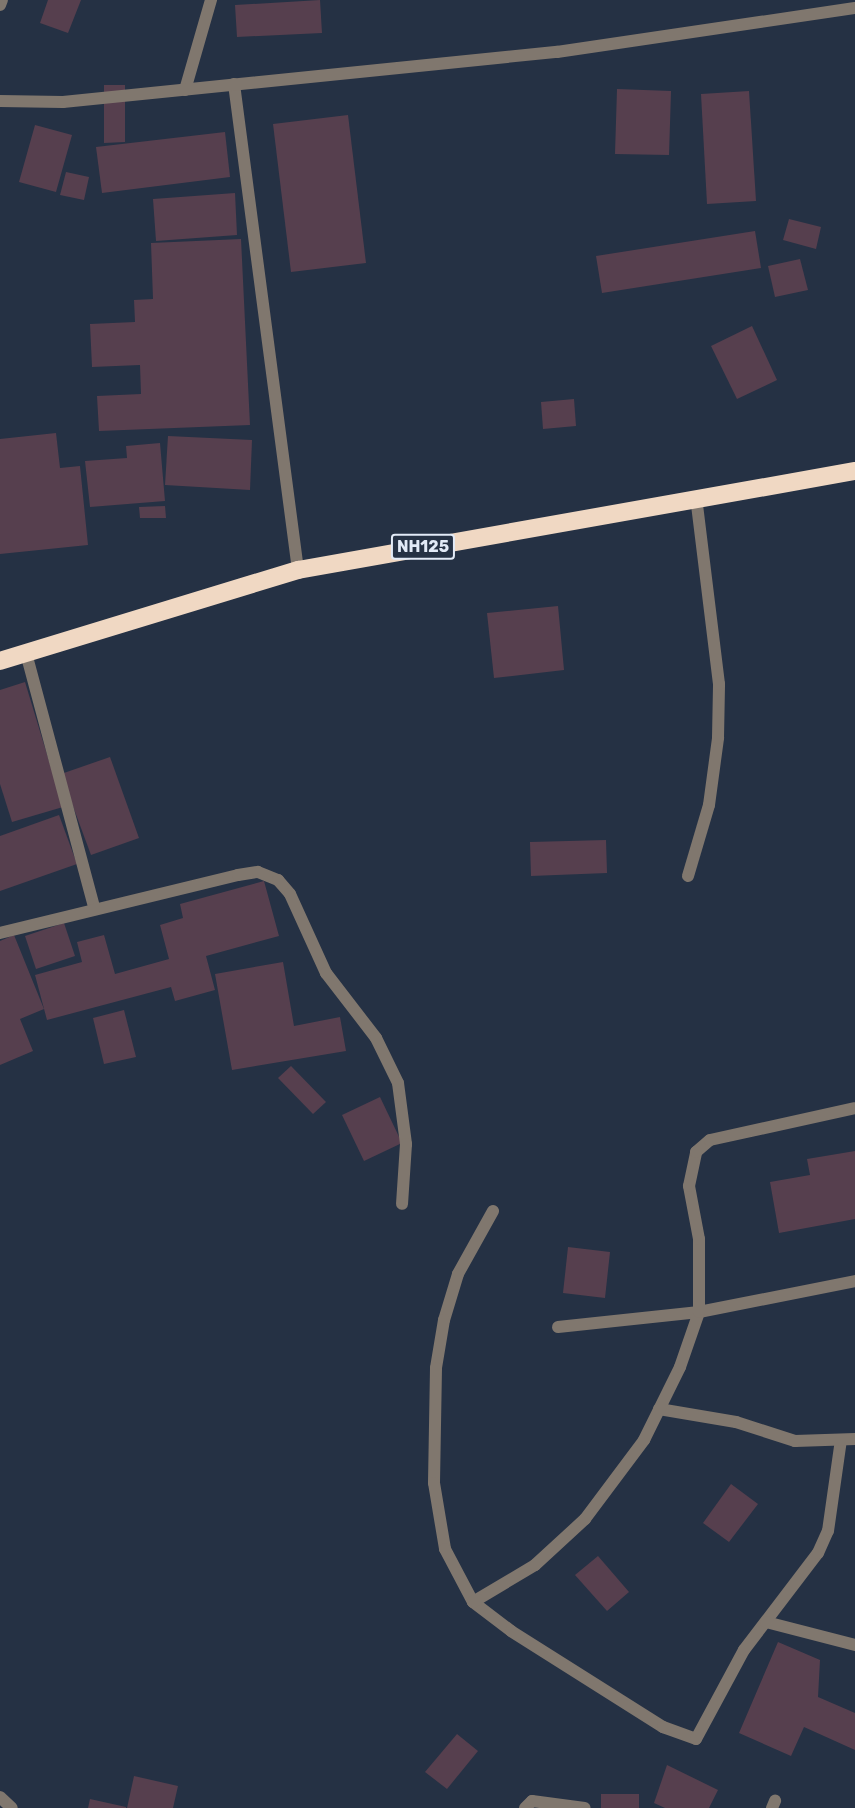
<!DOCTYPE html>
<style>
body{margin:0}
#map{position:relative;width:855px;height:1808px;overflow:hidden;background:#253144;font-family:Rubik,sans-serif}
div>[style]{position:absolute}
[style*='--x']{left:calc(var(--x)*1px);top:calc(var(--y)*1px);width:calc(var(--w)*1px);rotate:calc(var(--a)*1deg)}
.building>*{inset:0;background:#563f4e}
.lane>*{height:12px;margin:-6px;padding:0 6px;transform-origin:6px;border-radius:6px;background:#80776e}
.street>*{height:12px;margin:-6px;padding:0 6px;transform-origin:6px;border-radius:6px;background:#80776e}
.highway>*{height:18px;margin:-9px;padding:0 9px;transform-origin:9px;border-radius:9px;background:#f0d8c3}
span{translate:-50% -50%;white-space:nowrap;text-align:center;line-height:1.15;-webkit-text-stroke:4.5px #253144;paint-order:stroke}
.shield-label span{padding:2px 4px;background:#253144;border:2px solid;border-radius:4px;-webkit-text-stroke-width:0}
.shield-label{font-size:16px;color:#e2eaf7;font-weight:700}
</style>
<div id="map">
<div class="building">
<div style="clip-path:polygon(48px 0,81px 0,68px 33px,40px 23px)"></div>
<div style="clip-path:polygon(320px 0,322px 33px,237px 37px,235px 5px)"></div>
<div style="clip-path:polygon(104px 85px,125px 85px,125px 142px,104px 143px)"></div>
<div style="clip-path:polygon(617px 89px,671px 91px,669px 155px,615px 154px)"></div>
<div style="clip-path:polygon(749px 91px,756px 201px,707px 204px,701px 94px)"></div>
<div style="clip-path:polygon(348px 115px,366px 263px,291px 272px,273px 124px)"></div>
<div style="clip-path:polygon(35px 125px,72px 135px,56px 192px,19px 182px)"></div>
<div style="clip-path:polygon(225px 132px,230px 177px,102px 193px,96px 147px)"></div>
<div style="clip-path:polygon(66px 172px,89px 177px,84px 200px,60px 195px)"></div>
<div style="clip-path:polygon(235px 193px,237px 235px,156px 241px,153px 199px)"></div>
<div style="clip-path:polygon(789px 219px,821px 227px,816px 249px,783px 240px)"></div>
<div style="clip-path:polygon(755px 231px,761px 268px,602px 293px,596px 256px)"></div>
<div style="clip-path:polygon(241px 239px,250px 425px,99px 431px,97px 396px,141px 394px,140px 365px,92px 367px,90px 324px,135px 322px,134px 300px,153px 299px,151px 243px)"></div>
<div style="clip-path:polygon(800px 259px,808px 290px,775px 297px,768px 266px)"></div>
<div style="clip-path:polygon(752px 326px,777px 380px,737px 399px,711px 346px)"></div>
<div style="clip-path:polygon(574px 399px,576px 426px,543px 429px,541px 402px)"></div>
<div style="clip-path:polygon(56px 433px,60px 468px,80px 466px,88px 545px,0 554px,0 439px)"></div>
<div style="clip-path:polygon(168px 436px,252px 440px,250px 490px,165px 485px)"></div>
<div style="clip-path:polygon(160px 443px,165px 501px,90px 507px,85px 461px,127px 458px,126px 446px)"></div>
<div style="clip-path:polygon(165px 506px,166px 518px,140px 518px,139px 507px)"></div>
<div style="clip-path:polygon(558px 606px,564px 670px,494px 678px,487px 613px)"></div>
<div style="clip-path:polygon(25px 682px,63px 807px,12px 822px,0 784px,0 690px)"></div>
<div style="clip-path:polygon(110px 757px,139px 838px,91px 855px,61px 774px)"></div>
<div style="clip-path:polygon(59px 815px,77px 864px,0 891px,0 836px)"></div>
<div style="clip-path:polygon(606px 840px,607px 873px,531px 876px,530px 842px)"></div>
<div style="clip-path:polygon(264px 881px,279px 936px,206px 956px,215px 990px,175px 1001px,171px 987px,47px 1020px,35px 975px,82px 962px,77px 942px,104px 935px,115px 974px,169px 959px,160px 925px,183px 918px,180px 904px)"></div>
<div style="clip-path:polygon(64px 923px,75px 956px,36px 969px,25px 936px)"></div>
<div style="clip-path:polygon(14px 935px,44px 1009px,20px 1019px,33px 1051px,0 1065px,0 941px)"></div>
<div style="clip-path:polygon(283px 962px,294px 1026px,340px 1017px,346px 1051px,232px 1070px,215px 974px)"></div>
<div style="clip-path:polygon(124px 1010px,136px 1057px,104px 1064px,93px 1018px)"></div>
<div style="clip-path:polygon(291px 1066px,326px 1102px,313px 1114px,278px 1078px)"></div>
<div style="clip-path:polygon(380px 1097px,402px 1143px,364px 1161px,342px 1115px)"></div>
<div style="clip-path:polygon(855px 1151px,855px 1219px,779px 1233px,770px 1182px,810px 1175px,807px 1159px)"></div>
<div style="clip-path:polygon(568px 1247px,610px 1252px,605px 1298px,563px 1293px)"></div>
<div style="clip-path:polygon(731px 1484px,758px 1504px,729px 1542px,703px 1523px)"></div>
<div style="clip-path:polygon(598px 1556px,629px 1592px,607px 1611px,575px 1575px)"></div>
<div style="clip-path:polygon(778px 1642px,820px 1660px,818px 1697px,855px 1713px,855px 1750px,804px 1727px,791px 1756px,739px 1733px)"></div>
<div style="clip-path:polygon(457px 1734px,478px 1751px,447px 1789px,425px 1772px)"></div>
<div style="clip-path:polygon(667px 1765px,718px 1790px,709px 1808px,665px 1808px,654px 1803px)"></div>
<div style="clip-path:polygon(134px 1776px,178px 1786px,173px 1808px,127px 1808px)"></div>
<div style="clip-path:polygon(601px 1794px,639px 1794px,639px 1808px,601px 1808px)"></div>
<div style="clip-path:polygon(90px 1799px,126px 1807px,126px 1808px,88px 1808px)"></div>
</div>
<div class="lane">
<div style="--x:688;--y:876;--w:74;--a:-73.5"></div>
<div style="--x:709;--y:805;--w:68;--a:-82.3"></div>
<div style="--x:718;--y:738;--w:54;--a:-88.9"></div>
<div style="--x:719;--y:684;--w:187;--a:-97"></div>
</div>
<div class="street">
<div style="--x:0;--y:5;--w:5;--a:-68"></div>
<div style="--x:234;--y:84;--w:490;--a:82.5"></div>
<div style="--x:185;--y:90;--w:94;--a:-73.9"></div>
<div style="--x:0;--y:101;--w:63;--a:0.9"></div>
<div style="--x:63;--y:102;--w:497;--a:-5.8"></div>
<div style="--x:557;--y:52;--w:301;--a:-8.4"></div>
<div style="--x:26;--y:653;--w:263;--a:75"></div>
<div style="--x:0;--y:933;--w:245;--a:-13.7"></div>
<div style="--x:238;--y:875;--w:20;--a:-9"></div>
<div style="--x:258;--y:872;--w:22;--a:22"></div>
<div style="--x:278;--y:880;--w:18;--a:49"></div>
<div style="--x:290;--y:894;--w:87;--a:65.5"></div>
<div style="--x:326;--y:973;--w:82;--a:52.4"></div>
<div style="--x:376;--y:1038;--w:50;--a:63.9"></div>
<div style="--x:398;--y:1083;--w:62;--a:82.5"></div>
<div style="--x:406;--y:1144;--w:60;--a:93.8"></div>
<div style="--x:493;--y:1211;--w:72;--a:119.1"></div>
<div style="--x:458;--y:1274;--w:48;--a:106.9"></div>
<div style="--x:444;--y:1320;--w:49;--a:99.5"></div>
<div style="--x:436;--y:1368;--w:115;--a:91"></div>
<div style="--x:434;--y:1483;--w:67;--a:80.5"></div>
<div style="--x:445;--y:1549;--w:60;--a:62.2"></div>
<div style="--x:473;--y:1602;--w:48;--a:37.3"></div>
<div style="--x:511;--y:1631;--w:180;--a:32.3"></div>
<div style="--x:663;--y:1727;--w:35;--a:20"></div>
<div style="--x:696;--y:1739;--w:101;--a:-61.7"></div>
<div style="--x:744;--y:1650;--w:122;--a:-52.7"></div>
<div style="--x:818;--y:1553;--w:24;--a:-66"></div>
<div style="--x:828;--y:1531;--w:92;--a:-81.9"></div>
<div style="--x:558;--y:1327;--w:142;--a:-6.1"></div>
<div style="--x:699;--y:1312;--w:159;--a:-11.2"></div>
<div style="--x:659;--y:1409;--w:78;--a:9.6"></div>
<div style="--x:736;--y:1422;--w:62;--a:17.9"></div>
<div style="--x:795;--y:1441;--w:60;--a:-1.9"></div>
<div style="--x:473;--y:1602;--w:72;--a:-30.8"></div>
<div style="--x:535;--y:1565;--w:68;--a:-42.6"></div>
<div style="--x:585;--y:1519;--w:99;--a:-53.2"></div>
<div style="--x:644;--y:1440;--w:81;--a:-63.7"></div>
<div style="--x:680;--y:1367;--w:58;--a:-70.9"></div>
<div style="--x:699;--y:1312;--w:73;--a:-90"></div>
<div style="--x:699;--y:1239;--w:54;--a:-100.7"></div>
<div style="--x:689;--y:1186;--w:35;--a:-78"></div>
<div style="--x:696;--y:1152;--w:18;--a:-41"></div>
<div style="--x:710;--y:1140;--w:148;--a:-12.4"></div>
<div style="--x:766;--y:1622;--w:92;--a:14.5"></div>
<div style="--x:0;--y:1797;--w:16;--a:43"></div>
<div style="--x:525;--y:1808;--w:10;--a:-45"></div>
<div style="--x:532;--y:1801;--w:53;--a:7.5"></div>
<div style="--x:772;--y:1808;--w:8;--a:-67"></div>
</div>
<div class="highway">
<div style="--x:0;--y:661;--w:312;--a:-17"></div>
<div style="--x:298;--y:570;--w:566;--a:-10.08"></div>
</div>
<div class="shield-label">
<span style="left:423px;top:547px">NH125</span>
</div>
</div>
